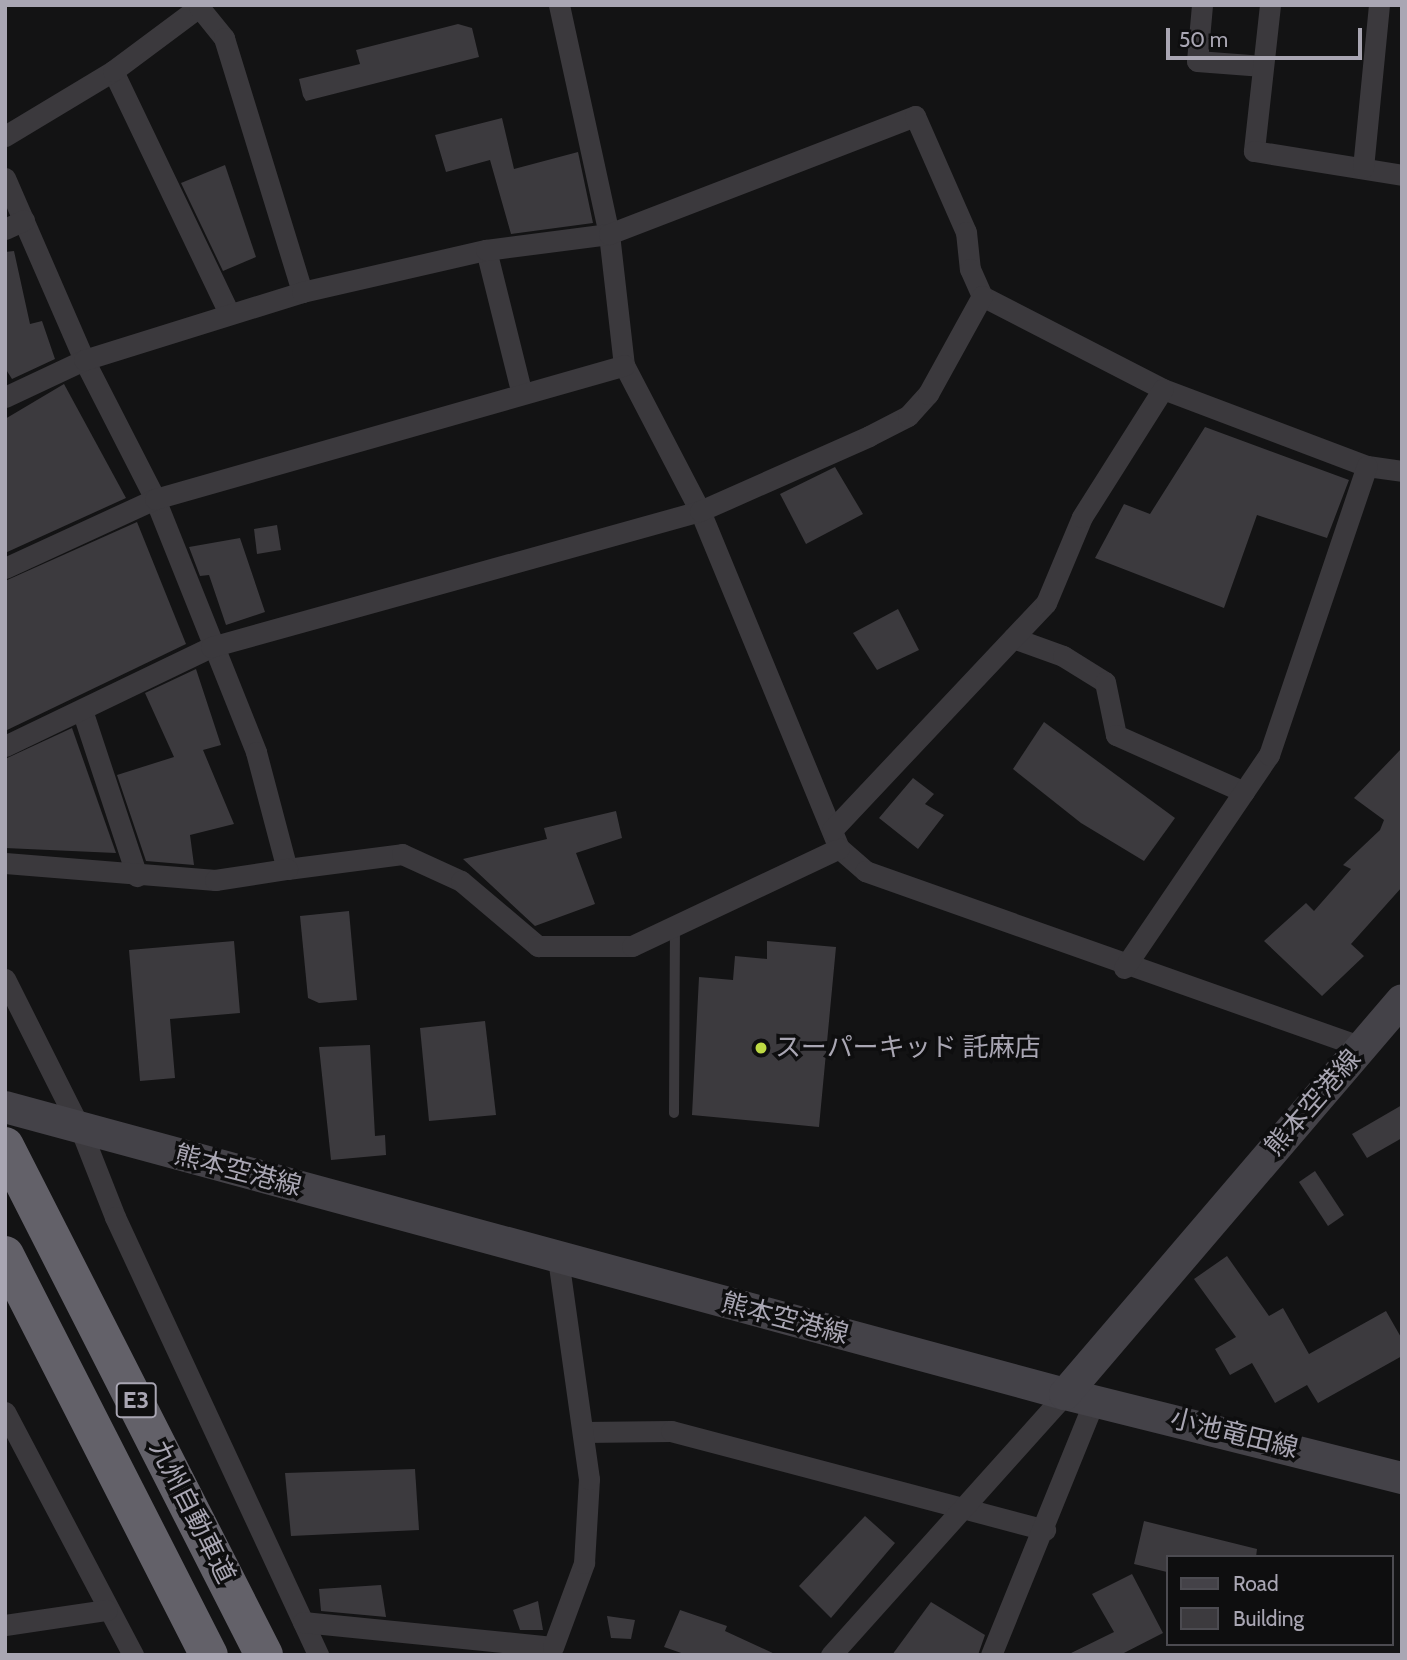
<!DOCTYPE html>
<meta charset="utf-8">
<style>
body{margin:0}
#map{position:relative;width:1407px;height:1660px;overflow:hidden;background:#131314;font-family:Cabin,"Noto Sans JP",sans-serif}
div>[style]{position:absolute}
[style*='--x']{left:calc(var(--x)*1px);top:calc(var(--y)*1px);width:calc(var(--w)*1px);rotate:calc(var(--a)*1deg)}
.building>*{inset:0;background:#3c3a3e}
.service>*{height:10px;margin:-5px;padding:0 5px;transform-origin:5px;border-radius:5px;background:#3b393d}
.minor>*{height:21px;margin:-10.5px;padding:0 10.5px;transform-origin:10.5px;border-radius:10.5px;background:#3b393d}
.secondary>*{height:32px;margin:-16px;padding:0 16px;transform-origin:16px;border-radius:16px;background:#444248}
.motorway>*{height:38px;margin:-19px;padding:0 19px;transform-origin:19px;border-radius:19px;background:#636169}
.dots>*{width:19px;height:19px;translate:-50% -50%;box-sizing:border-box;border:4px solid #0e0e0f;border-radius:50%}
span{translate:-50% -50%;white-space:nowrap;text-align:center;line-height:1.15;-webkit-text-stroke:7px #0e0e0f;paint-order:stroke}
.shield-label span{padding:2px 5px;background:#0e0e0f;border:2px solid;border-radius:5px;-webkit-text-stroke-width:0}
.shield-label{font-size:24px;color:#a9a6b3;font-weight:700}
.poi-label{font-size:26px;color:#a9a6b3}
.left{translate:0 -50%;text-align:left}
.street-label{font-size:26px;color:#a9a6b3}
.frame{position:absolute;inset:0;border:7px solid #a9a6b3;pointer-events:none}
.legend{position:absolute;left:1166px;top:1555px;width:228px;height:91px;box-sizing:border-box;background:#0e0e0f;border:2px solid #4c4b51;margin:0;padding:9px 12px;list-style:none;font-size:21px;color:#a9a6b3}
.legend li{display:flex;align-items:center;gap:14px;height:35px}
.legend b{width:35px;border:2px solid #4c4b51}
.scale{position:absolute;left:1166px;top:28px;width:196px;height:32px;box-sizing:border-box;border:4px solid #a9a6b3;border-top:0;padding-left:9px;font-size:21px;line-height:24px;white-space:nowrap;color:#a9a6b3;-webkit-text-stroke:5px #0e0e0f;paint-order:stroke}
</style>
<div id="map">
<div class="building">
<div style="clip-path:polygon(458px 24px,472px 28px,479px 57px,306px 101px,303px 96px,299px 79px,360px 64px,356px 50px)"></div>
<div style="clip-path:polygon(502px 118px,514px 169px,578px 152px,593px 223px,511px 234px,490px 160px,446px 172px,435px 135px)"></div>
<div style="clip-path:polygon(225px 165px,256px 257px,223px 271px,181px 183px)"></div>
<div style="clip-path:polygon(14px 251px,30px 324px,42px 321px,55px 359px,12px 379px,5px 368px,5px 252px)"></div>
<div style="clip-path:polygon(64px 384px,126px 498px,5px 553px,5px 419px)"></div>
<div style="clip-path:polygon(1205px 427px,1349px 480px,1327px 538px,1257px 515px,1224px 608px,1095px 558px,1124px 504px,1150px 514px)"></div>
<div style="clip-path:polygon(835px 467px,863px 514px,806px 544px,780px 494px)"></div>
<div style="clip-path:polygon(137px 522px,186px 644px,5px 731px,5px 581px)"></div>
<div style="clip-path:polygon(277px 525px,281px 550px,257px 554px,254px 529px)"></div>
<div style="clip-path:polygon(240px 538px,265px 612px,226px 625px,209px 575px,200px 576px,189px 547px)"></div>
<div style="clip-path:polygon(898px 609px,919px 650px,877px 670px,853px 633px)"></div>
<div style="clip-path:polygon(196px 669px,221px 745px,203px 750px,234px 824px,190px 835px,194px 865px,146px 861px,117px 775px,174px 757px,145px 693px)"></div>
<div style="clip-path:polygon(1044px 722px,1175px 818px,1144px 861px,1081px 823px,1013px 769px)"></div>
<div style="clip-path:polygon(72px 728px,116px 853px,5px 848px,5px 759px)"></div>
<div style="clip-path:polygon(1402px 748px,1402px 887px,1351px 944px,1364px 956px,1322px 996px,1264px 941px,1306px 903px,1314px 911px,1351px 869px,1343px 865px,1380px 830px,1384px 820px,1354px 798px)"></div>
<div style="clip-path:polygon(913px 778px,934px 794px,925px 804px,944px 815px,918px 849px,879px 818px)"></div>
<div style="clip-path:polygon(616px 811px,622px 838px,576px 853px,595px 904px,535px 926px,463px 859px,547px 839px,544px 828px)"></div>
<div style="clip-path:polygon(349px 911px,357px 1000px,319px 1003px,308px 998px,300px 916px)"></div>
<div style="clip-path:polygon(234px 941px,240px 1013px,170px 1019px,175px 1078px,140px 1081px,129px 950px)"></div>
<div style="clip-path:polygon(767px 941px,836px 947px,819px 1127px,692px 1115px,699px 977px,733px 980px,735px 956px,767px 959px)"></div>
<div style="clip-path:polygon(485px 1021px,496px 1115px,429px 1121px,420px 1028px)"></div>
<div style="clip-path:polygon(370px 1045px,375px 1136px,385px 1135px,386px 1155px,331px 1160px,319px 1047px)"></div>
<div style="clip-path:polygon(1402px 1105px,1402px 1138px,1367px 1158px,1352px 1134px)"></div>
<div style="clip-path:polygon(1315px 1171px,1344px 1215px,1328px 1226px,1299px 1182px)"></div>
<div style="clip-path:polygon(1227px 1256px,1269px 1316px,1283px 1308px,1309px 1354px,1386px 1311px,1402px 1339px,1402px 1356px,1318px 1403px,1307px 1385px,1275px 1403px,1252px 1363px,1230px 1375px,1215px 1349px,1236px 1337px,1194px 1279px)"></div>
<div style="clip-path:polygon(415px 1469px,419px 1530px,291px 1536px,285px 1473px)"></div>
<div style="clip-path:polygon(865px 1516px,895px 1543px,831px 1618px,799px 1586px)"></div>
<div style="clip-path:polygon(1144px 1521px,1257px 1549px,1256px 1557px,1167px 1557px,1167px 1572px,1134px 1564px)"></div>
<div style="clip-path:polygon(1132px 1574px,1163px 1633px,1120px 1655px,1067px 1655px,1114px 1632px,1092px 1594px)"></div>
<div style="clip-path:polygon(381px 1585px,386px 1617px,321px 1611px,319px 1589px)"></div>
<div style="clip-path:polygon(538px 1601px,543px 1630px,520px 1630px,513px 1610px)"></div>
<div style="clip-path:polygon(931px 1602px,985px 1635px,978px 1655px,892px 1655px)"></div>
<div style="clip-path:polygon(680px 1610px,727px 1626px,725px 1631px,777px 1655px,687px 1655px,664px 1647px)"></div>
<div style="clip-path:polygon(607px 1616px,635px 1620px,631px 1639px,611px 1638px)"></div>
</div>
<div class="service">
<div style="--x:674;--y:1113;--w:187;--a:-89.7"></div>
</div>
<div class="minor">
<div style="--x:559;--y:5;--w:234;--a:77.7"></div>
<div style="--x:609;--y:234;--w:132;--a:83.5"></div>
<div style="--x:624;--y:365;--w:165;--a:62.5"></div>
<div style="--x:700;--y:511;--w:365;--a:67.6"></div>
<div style="--x:839;--y:848;--w:35;--a:41"></div>
<div style="--x:865;--y:871;--w:527;--a:19.5"></div>
<div style="--x:1202;--y:5;--w:56;--a:95.1"></div>
<div style="--x:1197;--y:61;--w:66;--a:4.3"></div>
<div style="--x:1270;--y:5;--w:147;--a:96.3"></div>
<div style="--x:1254;--y:151;--w:150;--a:9.2"></div>
<div style="--x:113;--y:71;--w:268;--a:64.4"></div>
<div style="--x:5;--y:136;--w:126;--a:-31"></div>
<div style="--x:113;--y:71;--w:107;--a:-36.7"></div>
<div style="--x:199;--y:7;--w:40;--a:51"></div>
<div style="--x:224;--y:38;--w:266;--a:72.9"></div>
<div style="--x:1363;--y:168;--w:164;--a:-84.4"></div>
<div style="--x:5;--y:178;--w:198;--a:66.5"></div>
<div style="--x:84;--y:360;--w:156;--a:62.9"></div>
<div style="--x:155;--y:499;--w:272;--a:68.2"></div>
<div style="--x:256;--y:752;--w:121;--a:75.2"></div>
<div style="--x:287;--y:869;--w:116;--a:-7.4"></div>
<div style="--x:402;--y:854;--w:65;--a:24.6"></div>
<div style="--x:461;--y:881;--w:101;--a:40.2"></div>
<div style="--x:538;--y:946;--w:94;--a:0"></div>
<div style="--x:632;--y:946;--w:229;--a:-25.3"></div>
<div style="--x:5;--y:229;--w:21;--a:-25"></div>
<div style="--x:486;--y:250;--w:144;--a:76"></div>
<div style="--x:5;--y:397;--w:87;--a:-25.1"></div>
<div style="--x:84;--y:360;--w:228;--a:-17.3"></div>
<div style="--x:302;--y:292;--w:189;--a:-12.9"></div>
<div style="--x:486;--y:250;--w:124;--a:-7.4"></div>
<div style="--x:609;--y:234;--w:328;--a:-21.1"></div>
<div style="--x:915;--y:116;--w:127;--a:66.3"></div>
<div style="--x:966;--y:232;--w:37;--a:84"></div>
<div style="--x:970;--y:269;--w:30;--a:66"></div>
<div style="--x:982;--y:296;--w:203;--a:27.2"></div>
<div style="--x:1163;--y:389;--w:218;--a:20.7"></div>
<div style="--x:1367;--y:466;--w:35;--a:8"></div>
<div style="--x:5;--y:568;--w:165;--a:-24.7"></div>
<div style="--x:155;--y:499;--w:488;--a:-15.9"></div>
<div style="--x:1013;--y:638;--w:53;--a:19.8"></div>
<div style="--x:1063;--y:656;--w:49;--a:31.8"></div>
<div style="--x:1105;--y:682;--w:54;--a:78.3"></div>
<div style="--x:1116;--y:735;--w:140;--a:24"></div>
<div style="--x:82;--y:710;--w:175;--a:71.7"></div>
<div style="--x:5;--y:746;--w:229;--a:-25.7"></div>
<div style="--x:211;--y:647;--w:508;--a:-15.54"></div>
<div style="--x:700;--y:511;--w:185;--a:-23.9"></div>
<div style="--x:869;--y:436;--w:44;--a:-27.1"></div>
<div style="--x:908;--y:416;--w:30;--a:-48"></div>
<div style="--x:928;--y:394;--w:112;--a:-61.1"></div>
<div style="--x:832;--y:830;--w:312;--a:-46.7"></div>
<div style="--x:1046;--y:603;--w:93;--a:-67.3"></div>
<div style="--x:1082;--y:517;--w:151;--a:-57.7"></div>
<div style="--x:5;--y:863;--w:211;--a:4.6"></div>
<div style="--x:215;--y:880;--w:73;--a:-8.7"></div>
<div style="--x:1124;--y:968;--w:258;--a:-55.8"></div>
<div style="--x:1269;--y:755;--w:305;--a:-71.3"></div>
<div style="--x:5;--y:979;--w:167;--a:63.3"></div>
<div style="--x:80;--y:1128;--w:96;--a:68.5"></div>
<div style="--x:115;--y:1217;--w:483;--a:65.1"></div>
<div style="--x:5;--y:1412;--w:275;--a:62.2"></div>
<div style="--x:583;--y:1432;--w:88;--a:-0.7"></div>
<div style="--x:671;--y:1431;--w:387;--a:14.8"></div>
<div style="--x:303;--y:1622;--w:251;--a:5.7"></div>
<div style="--x:553;--y:1647;--w:90;--a:-69.7"></div>
<div style="--x:584;--y:1563;--w:84;--a:-86.6"></div>
<div style="--x:589;--y:1479;--w:223;--a:-98"></div>
<div style="--x:5;--y:1625;--w:103;--a:-8.4"></div>
<div style="--x:831;--y:1655;--w:351;--a:-48.1"></div>
<div style="--x:991;--y:1655;--w:274;--a:-67.9"></div>
</div>
<div class="secondary">
<div style="--x:5;--y:1107;--w:1098;--a:15.15"></div>
<div style="--x:1065;--y:1394;--w:347;--a:14"></div>
<div style="--x:1065;--y:1394;--w:518;--a:-49.46"></div>
</div>
<div class="motorway">
<div style="--x:5;--y:1146;--w:571;--a:63.03"></div>
<div style="--x:5;--y:1255;--w:449;--a:63"></div>
</div>
<div class="dots">
<div style="left:761px;top:1048px;background:#beda44"></div>
</div>
<div class="shield-label">
<span style="left:136px;top:1400px">E3</span>
</div>
<div class="poi-label">
<span class="left" style="left:775px;top:1048px">スーパーキッド 託麻店</span>
</div>
<div class="street-label">
<span style="left:1313px;top:1103px;rotate:-49deg">熊本空港線</span>
<span style="left:238px;top:1171px;rotate:15deg">熊本空港線</span>
<span style="left:785px;top:1319px;rotate:15deg">熊本空港線</span>
<span style="left:1234px;top:1434px;rotate:14deg">小池竜田線</span>
<span style="left:192px;top:1512px;rotate:63deg">九州自動車道</span>
</div>
<div class="frame"></div>
<ul class="legend">
<li><b style="height:9px;background:#444248"></b>Road</li>
<li><b style="height:19px;background:#3c3a3e"></b>Building</li>
</ul>
<div class="scale">50 m</div>
</div>
